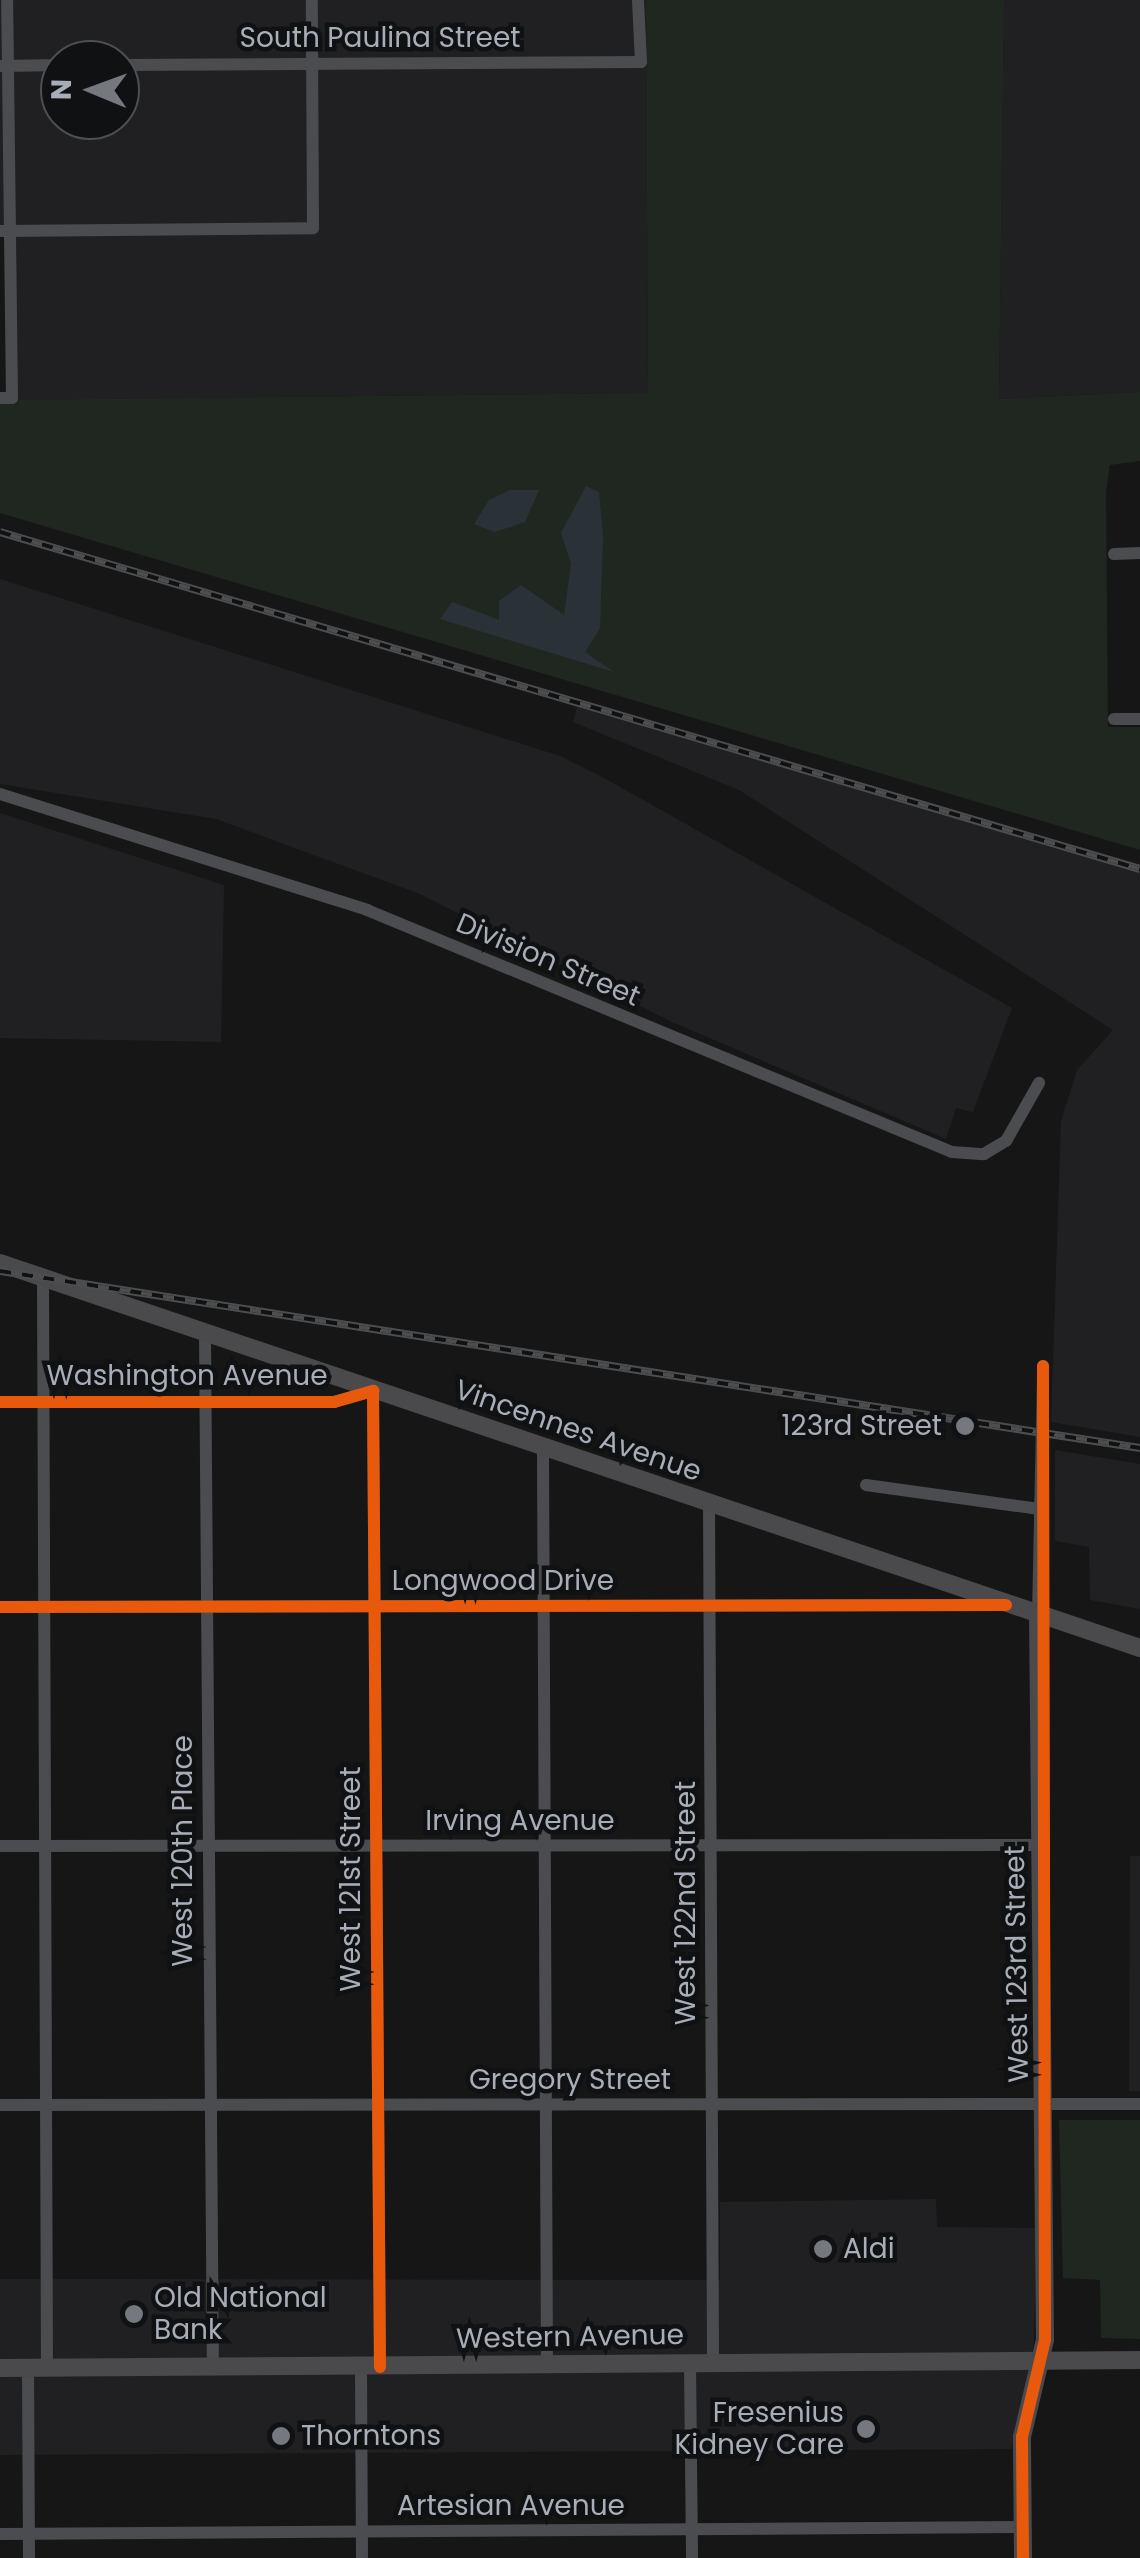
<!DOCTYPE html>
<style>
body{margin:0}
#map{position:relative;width:1140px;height:2558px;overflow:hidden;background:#161616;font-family:Poppins,sans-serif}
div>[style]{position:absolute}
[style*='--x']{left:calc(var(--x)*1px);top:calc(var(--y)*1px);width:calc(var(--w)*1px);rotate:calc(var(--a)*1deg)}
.built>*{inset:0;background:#202022}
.green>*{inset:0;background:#202720}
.water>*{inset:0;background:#2a3238}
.street>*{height:12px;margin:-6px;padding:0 6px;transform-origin:6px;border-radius:6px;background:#4b4c4f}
.secondary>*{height:18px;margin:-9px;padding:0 9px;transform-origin:9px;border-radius:9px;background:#4a4a4d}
.rail>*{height:8px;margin-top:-4px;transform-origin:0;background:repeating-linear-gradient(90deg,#101112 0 11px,#4b4d4f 0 22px);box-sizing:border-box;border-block:2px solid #4b4d4f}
.cycleway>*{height:12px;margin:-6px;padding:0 6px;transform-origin:6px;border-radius:6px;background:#e8590c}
.dots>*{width:28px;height:28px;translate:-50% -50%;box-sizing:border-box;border:5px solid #101112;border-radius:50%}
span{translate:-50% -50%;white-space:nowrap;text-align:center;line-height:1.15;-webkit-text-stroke:9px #101112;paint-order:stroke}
.street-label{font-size:28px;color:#a8adb7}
.poi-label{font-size:28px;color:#a8adb7}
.right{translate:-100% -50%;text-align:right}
.left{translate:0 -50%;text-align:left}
.north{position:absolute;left:40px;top:40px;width:100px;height:100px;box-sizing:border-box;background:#101112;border:2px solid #4d4f54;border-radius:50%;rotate:271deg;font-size:28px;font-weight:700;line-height:40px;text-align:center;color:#a8adb7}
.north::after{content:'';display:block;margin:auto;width:35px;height:45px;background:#75787f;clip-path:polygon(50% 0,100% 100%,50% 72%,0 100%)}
</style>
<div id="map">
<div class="built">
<div style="clip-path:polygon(evenodd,0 0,646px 0,648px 393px,14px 400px,13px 229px,0 228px,0 0,60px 60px,120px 60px,120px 120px,60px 120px,60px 60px)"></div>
<div style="clip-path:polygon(1004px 0,1140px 0,1140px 392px,999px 399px)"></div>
<div style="clip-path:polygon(0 579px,560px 756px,606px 779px,1012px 1008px,973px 1112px,956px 1108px,946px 1139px,672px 1022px,420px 894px,216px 819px,0 784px)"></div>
<div style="clip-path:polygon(577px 707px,1140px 872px,1140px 1437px,1051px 1422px,1061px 1121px,1077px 1070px,1113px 1030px,739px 790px,573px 722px)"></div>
<div style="clip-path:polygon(0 813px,224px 885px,221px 1042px,0 1038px)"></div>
<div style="clip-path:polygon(1055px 1450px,1140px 1464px,1140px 1609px,1090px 1600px,1089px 1547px,1055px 1541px)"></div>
<div style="clip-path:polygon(1130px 1856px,1140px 1856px,1140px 2091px,1129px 2091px)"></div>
<div style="clip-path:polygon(936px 2199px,937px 2227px,1036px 2228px,1034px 2344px,1012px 2449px,0 2455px,0 2279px,720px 2280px,720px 2202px)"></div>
</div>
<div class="green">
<div style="clip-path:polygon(646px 0,1004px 0,999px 399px,1140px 392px,1140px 461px,1110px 465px,1106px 492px,1108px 727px,1140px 727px,1140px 850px,0 513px,0 400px,648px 393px)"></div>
<div style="clip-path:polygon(1059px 2120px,1140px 2120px,1140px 2339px,1101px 2338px,1100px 2280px,1063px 2278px)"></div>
</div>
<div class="water">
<div style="clip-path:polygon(586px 486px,599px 492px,603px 536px,600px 628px,585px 652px,614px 672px,440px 619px,452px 602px,499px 620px,499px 601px,521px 585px,564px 615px,571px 564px,561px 533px)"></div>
<div style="clip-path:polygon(510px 490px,539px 490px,525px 522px,495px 532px,474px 524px,489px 500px)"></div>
</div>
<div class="street">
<div style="--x:120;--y:65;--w:521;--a:-0.33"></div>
<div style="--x:641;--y:62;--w:62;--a:-92.8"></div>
<div style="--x:2;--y:66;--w:58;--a:-1"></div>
<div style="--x:0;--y:231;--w:313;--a:-0.5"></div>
<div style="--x:313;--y:228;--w:228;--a:-90.3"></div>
<div style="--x:0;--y:398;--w:12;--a:0"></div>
<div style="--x:12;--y:398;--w:398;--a:-90.7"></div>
<div style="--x:1114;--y:554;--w:26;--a:-2"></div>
<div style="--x:1114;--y:719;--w:26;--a:0"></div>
<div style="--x:0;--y:794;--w:385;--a:17.5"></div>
<div style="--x:367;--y:910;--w:633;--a:22.47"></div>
<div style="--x:952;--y:1152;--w:32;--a:4"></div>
<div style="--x:984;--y:1154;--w:26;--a:-31"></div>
<div style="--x:1006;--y:1141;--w:67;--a:-60.4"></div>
<div style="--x:43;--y:1278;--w:1090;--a:89.79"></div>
<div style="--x:205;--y:1335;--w:1033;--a:89.56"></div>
<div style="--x:0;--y:1402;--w:334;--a:0"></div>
<div style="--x:334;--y:1402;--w:41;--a:-15.8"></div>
<div style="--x:373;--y:1391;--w:976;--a:89.59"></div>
<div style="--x:543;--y:1449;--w:915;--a:89.75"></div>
<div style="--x:866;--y:1485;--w:175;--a:7.9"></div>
<div style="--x:709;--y:1504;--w:858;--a:89.73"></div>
<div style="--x:0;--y:1607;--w:1002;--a:-0.11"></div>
<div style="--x:1038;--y:1615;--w:249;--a:-88.8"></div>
<div style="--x:0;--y:1846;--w:1041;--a:-0.06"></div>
<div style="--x:0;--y:2105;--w:1140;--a:-0.05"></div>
<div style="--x:690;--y:2363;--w:195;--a:89.4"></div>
<div style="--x:361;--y:2367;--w:191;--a:89.7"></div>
<div style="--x:28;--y:2368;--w:190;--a:89.7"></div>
<div style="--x:0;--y:2534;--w:1022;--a:-0.39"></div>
</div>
<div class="secondary">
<div style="--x:0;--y:1263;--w:1203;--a:18.66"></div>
<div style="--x:0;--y:2368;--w:1140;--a:-0.4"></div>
<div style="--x:1023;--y:2558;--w:121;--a:-90.5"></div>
<div style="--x:1022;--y:2437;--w:100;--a:-76.7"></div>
<div style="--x:1045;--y:2340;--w:725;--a:-90.55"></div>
</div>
<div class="rail">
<div style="--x:0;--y:532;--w:1189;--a:16.47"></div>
<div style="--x:0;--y:1271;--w:1154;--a:8.83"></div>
</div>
<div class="cycleway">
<div style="--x:0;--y:1402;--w:334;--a:0"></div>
<div style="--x:334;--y:1402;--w:41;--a:-15.8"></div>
<div style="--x:373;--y:1391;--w:976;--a:89.59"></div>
<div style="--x:0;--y:1607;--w:1006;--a:-0.11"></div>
<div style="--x:1023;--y:2558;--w:121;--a:-90.5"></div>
<div style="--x:1022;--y:2437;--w:100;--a:-76.7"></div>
<div style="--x:1045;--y:2340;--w:974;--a:-90.12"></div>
</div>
<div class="dots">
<div style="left:965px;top:1426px;background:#75787f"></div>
<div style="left:823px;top:2249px;background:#75787f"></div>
<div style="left:134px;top:2314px;background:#75787f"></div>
<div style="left:866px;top:2429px;background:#75787f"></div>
<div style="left:281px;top:2436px;background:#75787f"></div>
</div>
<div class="street-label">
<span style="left:380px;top:38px">South Paulina Street</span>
<span style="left:548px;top:960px;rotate:23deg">Division Street</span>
<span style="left:187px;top:1376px">Washington Avenue</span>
<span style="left:578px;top:1431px;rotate:19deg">Vincennes Avenue</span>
<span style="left:503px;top:1581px">Longwood Drive</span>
<span style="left:520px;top:1821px">Irving Avenue</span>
<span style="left:183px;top:1851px;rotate:-90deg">West 120th Place</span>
<span style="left:351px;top:1879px;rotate:-90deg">West 121st Street</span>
<span style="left:686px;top:1903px;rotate:-90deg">West 122nd Street</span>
<span style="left:1017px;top:1964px;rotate:-91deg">West 123rd Street</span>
<span style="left:570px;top:2080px">Gregory Street</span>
<span style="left:570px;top:2337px;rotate:-1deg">Western Avenue</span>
<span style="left:511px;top:2506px">Artesian Avenue</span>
</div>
<div class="poi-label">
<span class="right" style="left:942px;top:1426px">123rd Street</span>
<span class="left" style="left:843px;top:2249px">Aldi</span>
<span class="left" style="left:154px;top:2314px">Old National<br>Bank</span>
<span class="right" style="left:844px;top:2429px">Fresenius<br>Kidney Care</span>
<span class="left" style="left:301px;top:2436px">Thorntons</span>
</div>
<div class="north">N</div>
</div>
